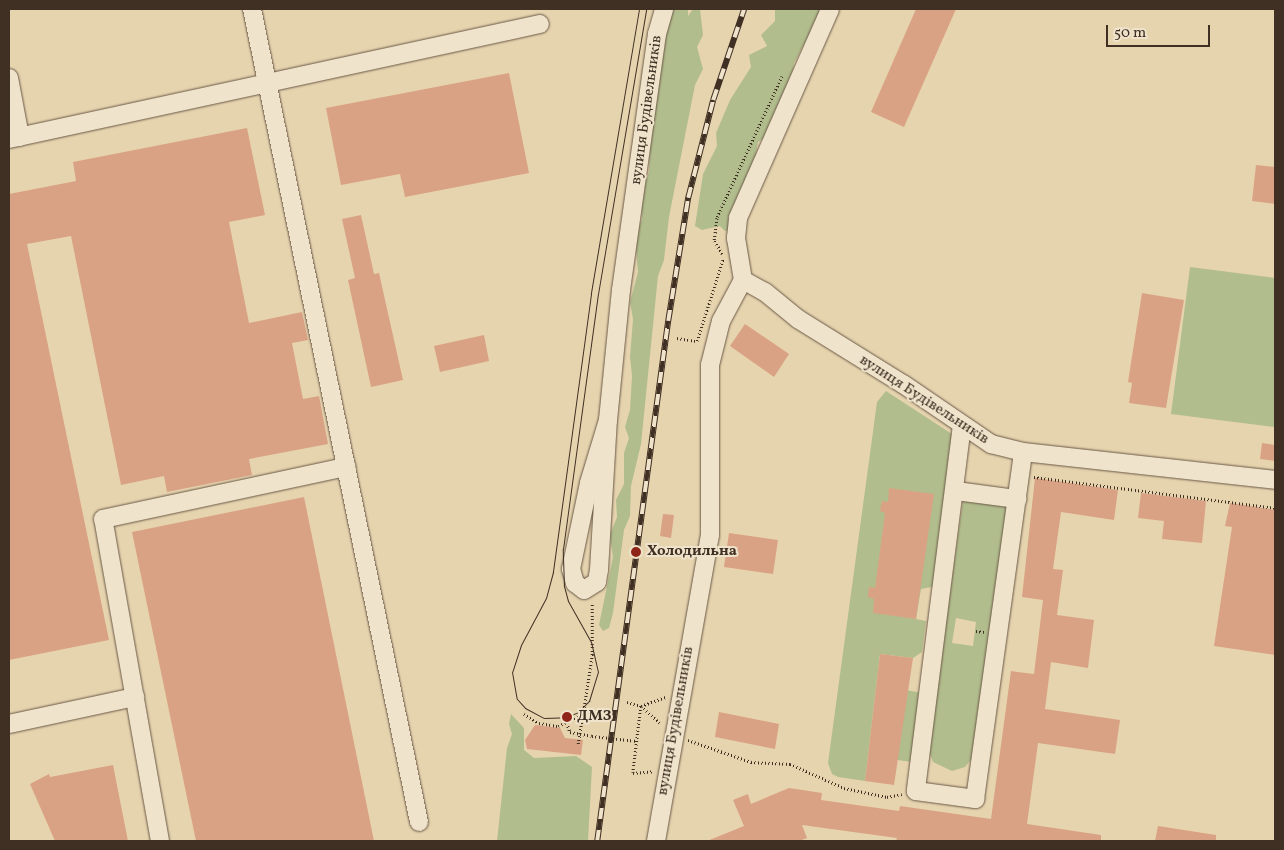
<!DOCTYPE html>
<meta charset="utf-8">
<style>
body{margin:0}
#map{position:relative;width:1284px;height:850px;overflow:hidden;background:#e6d4af;font-family:Vollkorn,serif}
div>[style]{position:absolute}
[style*='--x']{left:calc(var(--x)*1px);top:calc(var(--y)*1px);width:calc(var(--w)*1px);rotate:calc(var(--a)*1deg)}
.green>*{inset:0;background:#b2bd8d}
.building>*{inset:0;background:#daa284}
.path>*{height:2.5px;margin-top:-1.25px;transform-origin:0;background:repeating-linear-gradient(90deg,#402f23 0 1px,transparent 0 3.5px)}
.roads{filter:drop-shadow(0 0 1px #6a5846) drop-shadow(0 0 1px #6a5846)}
.minor>*{height:18px;margin:-9px;padding:0 9px;transform-origin:9px;border-radius:9px;background:#efe3cb}
.tram>*{height:1px;margin:-0.5px;padding:0 0.5px;transform-origin:0.5px;border-radius:0.5px;background:#402f23}
.rail>*{height:5.5px;margin-top:-2.75px;transform-origin:0;background:repeating-linear-gradient(90deg,#efe3cb 0 11px,#402f23 0 22px);box-sizing:border-box;border-block:1px solid #402f23}
.path-bridge>*{height:2.5px;margin-top:-1.25px;transform-origin:0;background:repeating-linear-gradient(90deg,#402f23 0 1px,transparent 0 3.5px)}
.dots>*{width:14px;height:14px;translate:-50% -50%;box-sizing:border-box;border:2px solid #efe3cb;border-radius:50%}
span{translate:-50% -50%;white-space:nowrap;text-align:center;line-height:1.15;-webkit-text-stroke:4px #efe3cb;paint-order:stroke}
.street-label{font-size:15px;color:#402f23}
.poi-label{font-size:15px;color:#402f23;font-weight:700}
.left{translate:0 -50%;text-align:left}
.frame{position:absolute;inset:0;border:10px solid #402f23;pointer-events:none}
.scale{position:absolute;left:1106px;top:25px;width:104px;height:22px;box-sizing:border-box;border:2px solid #402f23;border-top:0;padding-left:6px;font-size:15px;line-height:18px;white-space:nowrap;color:#402f23;-webkit-text-stroke:4px #efe3cb;paint-order:stroke}
</style>
<div id="map">
<div class="green">
<div style="clip-path:polygon(671px 9px,688px 9px,688px 16px,693px 9px,700px 9px,703px 35px,697px 47px,703px 69px,695px 85px,669px 217px,664px 260px,658px 276px,641px 444px,631px 486px,630px 516px,624px 530px,613px 613px,609px 628px,603px 631px,599px 625px,613px 557px,610px 535px,617px 517px,616px 500px,624px 484px,624px 453px,629px 438px,625px 427px,630px 410px,632px 376px,630px 357px,633px 319px,630px 302px,638px 272px,635px 237px,642px 219px,641px 196px,649px 172px,650px 129px)"></div>
<div style="clip-path:polygon(775px 9px,823px 9px,794px 63px,790px 86px,764px 138px,758px 142px,755px 159px,738px 195px,730px 231px,725px 231px,720px 226px,702px 230px,695px 226px,703px 174px,717px 146px,716px 133px,730px 100px,751px 67px,749px 55px,767px 46px,761px 35px,775px 21px)"></div>
<div style="clip-path:polygon(1190px 267px,1275px 278px,1275px 427px,1171px 414px)"></div>
<div style="clip-path:polygon(886px 391px,955px 436px,937px 586px,921px 589px,916px 619px,926px 621px,922px 652px,913px 658px,880px 654px,865px 781px,838px 777px,832px 774px,828px 763px,877px 402px)"></div>
<div style="clip-path:polygon(evenodd,963px 500px,1008px 507px,974px 756px,965px 767px,952px 771px,933px 762px,928px 749px,963px 500px,956px 618px,976px 622px,973px 646px,952px 643px,956px 618px)"></div>
<div style="clip-path:polygon(906px 690px,922px 693px,912px 762px,897px 760px)"></div>
<div style="clip-path:polygon(511px 714px,524px 728px,524px 750px,534px 758px,576px 756px,592px 767px,588px 841px,497px 841px,507px 748px,512px 734px,509px 724px)"></div>
</div>
<div class="building">
<div style="clip-path:polygon(916px 9px,956px 9px,904px 127px,871px 112px)"></div>
<div style="clip-path:polygon(509px 73px,529px 173px,405px 197px,400px 174px,341px 185px,326px 108px)"></div>
<div style="clip-path:polygon(247px 128px,265px 215px,229px 222px,249px 323px,302px 312px,308px 340px,292px 343px,303px 399px,319px 396px,328px 444px,249px 459px,252px 475px,167px 492px,164px 476px,121px 485px,71px 236px,27px 244px,109px 640px,9px 660px,9px 194px,76px 181px,73px 162px)"></div>
<div style="clip-path:polygon(1256px 165px,1275px 167px,1275px 204px,1252px 201px)"></div>
<div style="clip-path:polygon(361px 215px,374px 274px,379px 273px,403px 380px,371px 387px,348px 280px,355px 278px,342px 219px)"></div>
<div style="clip-path:polygon(1142px 293px,1184px 300px,1166px 408px,1129px 403px,1132px 383px,1128px 382px)"></div>
<div style="clip-path:polygon(745px 324px,789px 354px,774px 377px,730px 346px)"></div>
<div style="clip-path:polygon(484px 335px,489px 361px,440px 372px,434px 346px)"></div>
<div style="clip-path:polygon(1262px 443px,1275px 445px,1275px 461px,1260px 459px)"></div>
<div style="clip-path:polygon(1035px 478px,1118px 490px,1114px 520px,1061px 512px,1053px 569px,1063px 570px,1057px 615px,1094px 620px,1088px 668px,1051px 662px,1045px 709px,1120px 720px,1115px 754px,1038px 743px,1027px 824px,1101px 835px,1101px 841px,896px 841px,897px 838px,802px 825px,807px 838px,799px 841px,707px 841px,744px 826px,733px 800px,748px 794px,751px 804px,789px 788px,822px 793px,821px 800px,899px 811px,900px 806px,991px 819px,1011px 671px,1034px 674px,1043px 600px,1022px 597px)"></div>
<div style="clip-path:polygon(889px 488px,934px 494px,916px 619px,873px 613px,874px 599px,868px 597px,869px 587px,875px 588px,885px 513px,880px 511px,882px 501px,888px 502px)"></div>
<div style="clip-path:polygon(1141px 493px,1206px 501px,1202px 543px,1162px 539px,1164px 521px,1138px 518px)"></div>
<div style="clip-path:polygon(304px 497px,374px 841px,196px 841px,132px 532px)"></div>
<div style="clip-path:polygon(1230px 503px,1275px 510px,1275px 655px,1214px 646px,1232px 527px,1225px 526px)"></div>
<div style="clip-path:polygon(663px 514px,674px 515px,671px 538px,660px 536px)"></div>
<div style="clip-path:polygon(729px 533px,778px 540px,773px 574px,724px 567px)"></div>
<div style="clip-path:polygon(880px 654px,913px 658px,894px 785px,865px 781px)"></div>
<div style="clip-path:polygon(719px 712px,779px 724px,775px 749px,715px 737px)"></div>
<div style="clip-path:polygon(535px 725px,560px 728px,565px 738px,583px 740px,581px 755px,527px 749px,525px 740px)"></div>
<div style="clip-path:polygon(113px 765px,128px 841px,55px 841px,30px 784px,49px 774px,50px 777px)"></div>
<div style="clip-path:polygon(1158px 826px,1216px 835px,1216px 841px,1155px 841px)"></div>
</div>
<div class="path">
<div style="--x:722;--y:254;--w:16;--a:-120"></div>
<div style="--x:714;--y:240;--w:23;--a:-83"></div>
<div style="--x:717;--y:217;--w:155;--a:-65.3"></div>
<div style="--x:677;--y:338;--w:20;--a:9"></div>
<div style="--x:697;--y:341;--w:86;--a:-72.4"></div>
<div style="--x:1034;--y:477;--w:243;--a:7.3"></div>
<div style="--x:976;--y:631;--w:8;--a:7"></div>
<div style="--x:627;--y:702;--w:15;--a:16"></div>
<div style="--x:641;--y:706;--w:27;--a:-20"></div>
<div style="--x:641;--y:706;--w:25;--a:42"></div>
<div style="--x:641;--y:706;--w:67;--a:96.8"></div>
<div style="--x:633;--y:773;--w:21;--a:-5"></div>
<div style="--x:524;--y:714;--w:17;--a:31"></div>
<div style="--x:539;--y:723;--w:19;--a:9"></div>
<div style="--x:558;--y:726;--w:28;--a:-26"></div>
<div style="--x:583;--y:714;--w:60;--a:-81.3"></div>
<div style="--x:592;--y:655;--w:51;--a:-90"></div>
<div style="--x:567;--y:723;--w:9;--a:72"></div>
<div style="--x:570;--y:732;--w:22;--a:10"></div>
<div style="--x:688;--y:740;--w:67;--a:19.2"></div>
<div style="--x:751;--y:762;--w:39;--a:3"></div>
<div style="--x:790;--y:764;--w:59;--a:24"></div>
<div style="--x:844;--y:788;--w:44;--a:11.8"></div>
<div style="--x:887;--y:797;--w:15;--a:-11"></div>
<div style="--x:578;--y:744;--w:30;--a:-81"></div>
</div>
<div class="roads">
<div class="minor">
<div style="--x:252;--y:9;--w:830;--a:78.39"></div>
<div style="--x:9;--y:78;--w:60;--a:79.4"></div>
<div style="--x:9;--y:139;--w:543;--a:-12.22"></div>
<div style="--x:743;--y:280;--w:25;--a:29"></div>
<div style="--x:765;--y:292;--w:43;--a:39.3"></div>
<div style="--x:798;--y:319;--w:123;--a:31.8"></div>
<div style="--x:903;--y:384;--w:107;--a:34.3"></div>
<div style="--x:991;--y:444;--w:33;--a:14"></div>
<div style="--x:1023;--y:452;--w:254;--a:6.3"></div>
<div style="--x:608;--y:420;--w:66;--a:106.8"></div>
<div style="--x:589;--y:483;--w:88;--a:101.8"></div>
<div style="--x:571;--y:569;--w:15;--a:74"></div>
<div style="--x:575;--y:583;--w:11;--a:38"></div>
<div style="--x:584;--y:590;--w:15;--a:-32"></div>
<div style="--x:597;--y:582;--w:12;--a:-81"></div>
<div style="--x:599;--y:570;--w:150;--a:-86.6"></div>
<div style="--x:608;--y:420;--w:131;--a:-84.3"></div>
<div style="--x:621;--y:290;--w:259;--a:-82"></div>
<div style="--x:657;--y:34;--w:26;--a:-74"></div>
<div style="--x:962;--y:425;--w:369;--a:97.2"></div>
<div style="--x:916;--y:791;--w:60;--a:7.7"></div>
<div style="--x:975;--y:799;--w:350;--a:-82.1"></div>
<div style="--x:956;--y:491;--w:62;--a:7.5"></div>
<div style="--x:9;--y:724;--w:129;--a:-12.1"></div>
<div style="--x:160;--y:841;--w:327;--a:-100"></div>
<div style="--x:103;--y:519;--w:249;--a:-12.1"></div>
<div style="--x:656;--y:841;--w:311;--a:-80"></div>
<div style="--x:710;--y:535;--w:170;--a:-90"></div>
<div style="--x:710;--y:365;--w:45;--a:-76"></div>
<div style="--x:721;--y:321;--w:47;--a:-61.8"></div>
<div style="--x:743;--y:280;--w:43;--a:-99.5"></div>
<div style="--x:736;--y:238;--w:20;--a:-84"></div>
<div style="--x:738;--y:218;--w:228;--a:-66.2"></div>
</div>
</div>
<div class="tram">
<div style="--x:639;--y:9;--w:289;--a:99.6"></div>
<div style="--x:591;--y:294;--w:281;--a:97.8"></div>
<div style="--x:553;--y:572;--w:27;--a:105"></div>
<div style="--x:546;--y:598;--w:53;--a:118"></div>
<div style="--x:521;--y:645;--w:28;--a:108"></div>
<div style="--x:512;--y:672;--w:27;--a:80"></div>
<div style="--x:517;--y:699;--w:12;--a:48"></div>
<div style="--x:525;--y:708;--w:21;--a:28"></div>
<div style="--x:544;--y:718;--w:23;--a:-2"></div>
<div style="--x:567;--y:717;--w:12;--a:-24"></div>
<div style="--x:578;--y:712;--w:16;--a:-45"></div>
<div style="--x:589;--y:701;--w:30;--a:-73"></div>
<div style="--x:598;--y:672;--w:31;--a:-103"></div>
<div style="--x:591;--y:642;--w:47;--a:-119.3"></div>
<div style="--x:568;--y:601;--w:16;--a:-105"></div>
<div style="--x:564;--y:586;--w:37;--a:-92"></div>
<div style="--x:563;--y:549;--w:257;--a:-82.2"></div>
<div style="--x:598;--y:294;--w:289;--a:-80.4"></div>
</div>
<div class="rail">
<div style="--x:597;--y:841;--w:525;--a:-82.23"></div>
<div style="--x:668;--y:321;--w:125;--a:-80.8"></div>
<div style="--x:688;--y:198;--w:101;--a:-75.7"></div>
<div style="--x:713;--y:100;--w:96;--a:-71.2"></div>
</div>
<div class="path-bridge">
<div style="--x:592;--y:736;--w:45;--a:6.3"></div>
</div>
<div class="dots">
<div style="left:636px;top:552px;background:#8f2418"></div>
<div style="left:567px;top:717px;background:#8f2418"></div>
</div>
<div class="street-label">
<span style="left:647px;top:110px;rotate:-82deg">вулиця Будівельників</span>
<span style="left:924px;top:400px;rotate:33deg">вулиця Будівельників</span>
<span style="left:676px;top:721px;rotate:-80deg">вулиця Будівельників</span>
</div>
<div class="poi-label">
<span class="left" style="left:647px;top:552px">Холодильна</span>
<span class="left" style="left:577px;top:717px">ДМЗ</span>
</div>
<div class="frame"></div>
<div class="scale">50 m</div>
</div>
